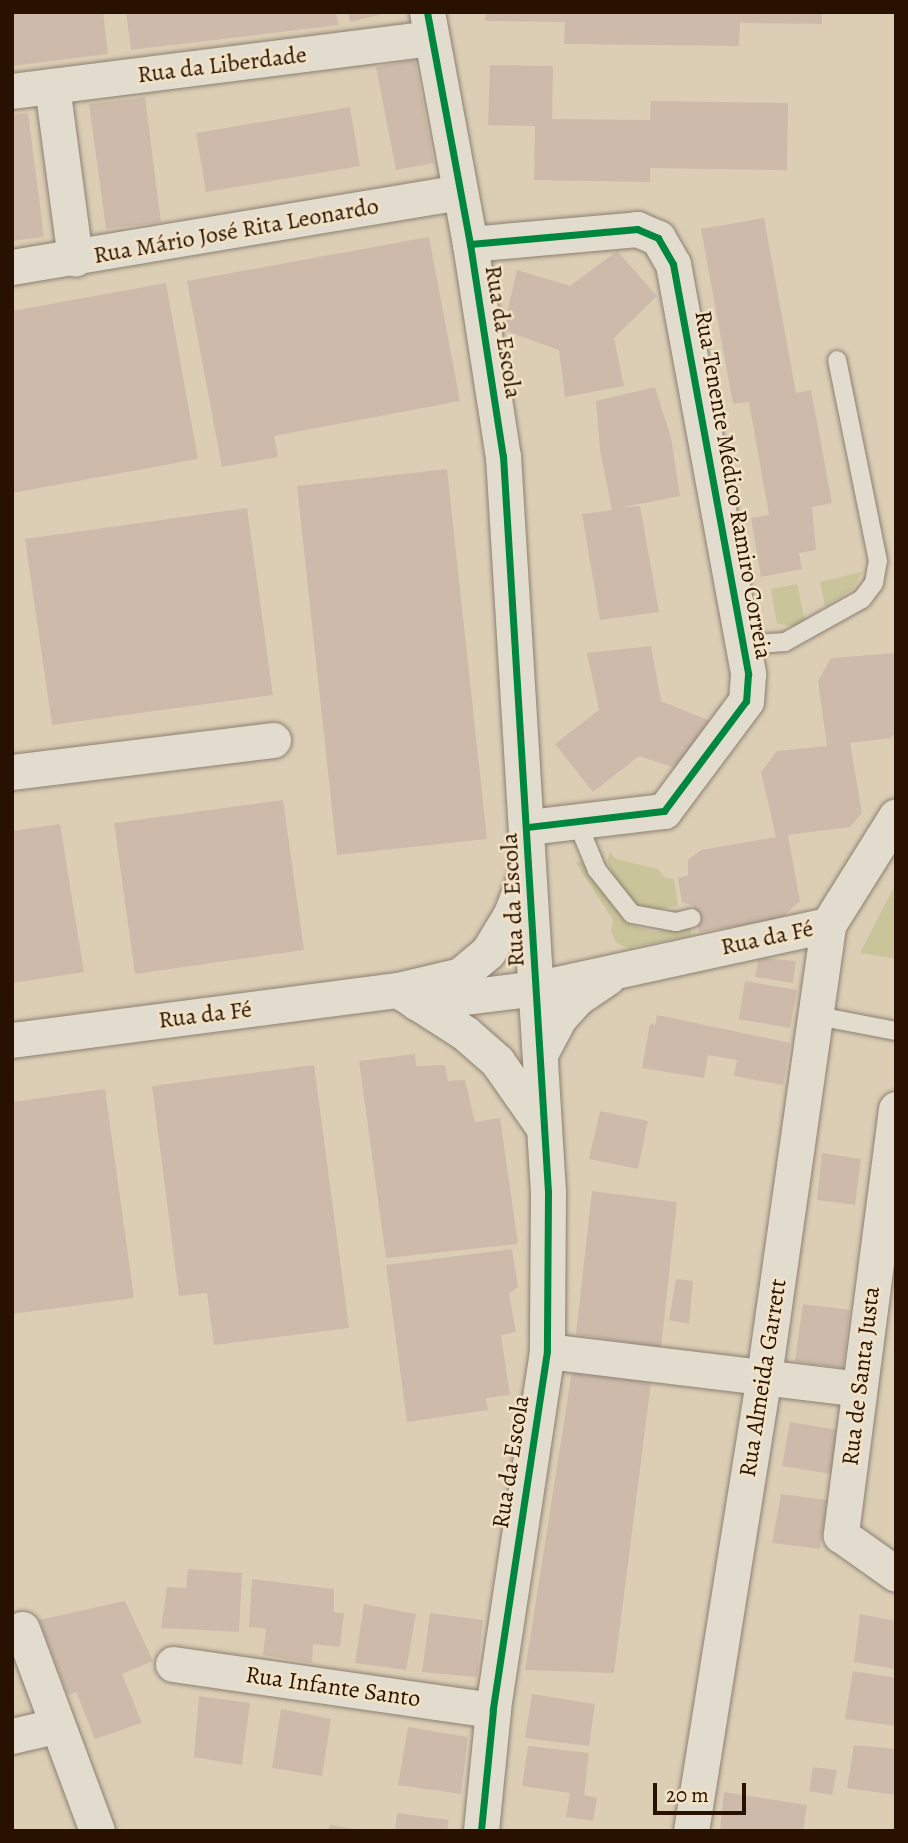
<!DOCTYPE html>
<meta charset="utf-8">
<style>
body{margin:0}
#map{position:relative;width:908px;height:1843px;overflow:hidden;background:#dcceb5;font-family:Alegreya,serif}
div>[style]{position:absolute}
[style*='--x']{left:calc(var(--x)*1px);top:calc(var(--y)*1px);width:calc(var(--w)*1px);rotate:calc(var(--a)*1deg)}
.green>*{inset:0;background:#c9c49a}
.building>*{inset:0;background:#cebaaa}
.roads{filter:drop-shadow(0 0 2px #8c8071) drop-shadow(0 0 2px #8c8071)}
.service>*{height:18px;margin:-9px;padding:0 9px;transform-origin:9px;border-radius:9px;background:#e2dccf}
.minor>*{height:35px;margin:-17.5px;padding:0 17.5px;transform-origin:17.5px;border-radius:17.5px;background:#e2dccf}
.cycleway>*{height:7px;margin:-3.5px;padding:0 3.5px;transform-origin:3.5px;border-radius:3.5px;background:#00873e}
span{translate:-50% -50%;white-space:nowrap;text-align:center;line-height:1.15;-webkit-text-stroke:5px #f2e2c5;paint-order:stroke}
.street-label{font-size:24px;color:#281100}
.frame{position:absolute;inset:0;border:14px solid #281100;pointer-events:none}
.scale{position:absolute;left:653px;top:1783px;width:93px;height:32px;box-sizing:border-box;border:4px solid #281100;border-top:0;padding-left:9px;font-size:21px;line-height:24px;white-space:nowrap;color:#281100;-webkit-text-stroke:5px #f2e2c5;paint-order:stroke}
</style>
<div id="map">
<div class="green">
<div style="clip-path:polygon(862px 572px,853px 589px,825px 606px,820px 582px)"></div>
<div style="clip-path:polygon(797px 584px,805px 621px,795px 626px,777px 624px,771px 589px)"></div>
<div style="clip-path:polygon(610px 852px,616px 859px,658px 869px,665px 878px,674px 879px,678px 906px,651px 910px,635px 904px,617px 883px,607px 861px)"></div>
<div style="clip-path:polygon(582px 861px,631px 925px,654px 932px,691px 926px,691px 935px,629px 948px,616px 943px,611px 931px,613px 920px,576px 863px)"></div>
<div style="clip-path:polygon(896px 883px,896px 959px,860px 953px)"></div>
</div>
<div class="building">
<div style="clip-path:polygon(12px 12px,103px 12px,108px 54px,12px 66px)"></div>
<div style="clip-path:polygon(126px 12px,336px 12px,338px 25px,131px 50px)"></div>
<div style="clip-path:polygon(348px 12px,387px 12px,387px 13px,350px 22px)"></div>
<div style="clip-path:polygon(486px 12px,822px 12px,822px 24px,740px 23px,739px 46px,564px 44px,565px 22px,485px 21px)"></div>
<div style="clip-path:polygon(415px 60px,434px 163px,396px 170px,376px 67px)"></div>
<div style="clip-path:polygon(490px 65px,553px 66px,552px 119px,650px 120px,651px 101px,788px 103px,787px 170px,650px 168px,650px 182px,534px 180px,535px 126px,488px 125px)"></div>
<div style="clip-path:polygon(145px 97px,161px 222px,106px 229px,89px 104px)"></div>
<div style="clip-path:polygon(350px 107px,360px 166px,206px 192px,196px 133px)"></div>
<div style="clip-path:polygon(28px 113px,44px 237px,12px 241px,12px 115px)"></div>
<div style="clip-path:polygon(764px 218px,796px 393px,811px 390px,832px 503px,812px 507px,816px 550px,799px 553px,802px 569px,761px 577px,751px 518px,769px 515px,749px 402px,733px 404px,701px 229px)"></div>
<div style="clip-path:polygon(429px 237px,460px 401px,274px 436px,278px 457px,222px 467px,187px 281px)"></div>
<div style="clip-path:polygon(617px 251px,657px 296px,614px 338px,624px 386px,565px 397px,559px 350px,503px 330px,517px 270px,570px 286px)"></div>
<div style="clip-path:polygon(166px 283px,198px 459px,12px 493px,12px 311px)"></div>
<div style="clip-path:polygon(655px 387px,671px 438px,680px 496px,619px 508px,640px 506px,659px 612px,600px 620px,582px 514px,612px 510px,600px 450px,596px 401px)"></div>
<div style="clip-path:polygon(447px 469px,487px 839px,337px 855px,297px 486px)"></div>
<div style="clip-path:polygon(247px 508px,273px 695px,52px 725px,25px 539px)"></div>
<div style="clip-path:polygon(651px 646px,661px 701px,710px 721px,687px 772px,639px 756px,593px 792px,555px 744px,599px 710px,587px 653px)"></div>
<div style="clip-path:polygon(896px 653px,896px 731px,891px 738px,850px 743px,862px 813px,850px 827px,788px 835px,800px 901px,780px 919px,699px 932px,694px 906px,682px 902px,678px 878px,688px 875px,688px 860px,701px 850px,776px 837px,761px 772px,777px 751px,827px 746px,818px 681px,831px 658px)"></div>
<div style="clip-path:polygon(283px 800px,304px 950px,135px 974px,114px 823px)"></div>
<div style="clip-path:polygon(60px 824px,84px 972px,12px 983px,12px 831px)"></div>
<div style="clip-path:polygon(759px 958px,796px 961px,793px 983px,755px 977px)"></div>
<div style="clip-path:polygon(745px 981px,797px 990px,790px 1028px,739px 1019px)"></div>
<div style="clip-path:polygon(657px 1015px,790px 1043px,783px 1085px,734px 1076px,737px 1060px,708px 1055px,704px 1078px,642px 1068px,650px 1023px,655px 1025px)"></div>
<div style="clip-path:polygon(415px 1054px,416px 1066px,445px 1065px,448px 1081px,465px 1080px,475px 1122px,500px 1118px,518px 1244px,386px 1258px,359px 1061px)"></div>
<div style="clip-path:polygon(314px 1065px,349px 1328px,214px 1345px,207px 1293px,179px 1296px,152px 1086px)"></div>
<div style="clip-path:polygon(105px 1089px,134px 1298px,12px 1314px,12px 1102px)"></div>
<div style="clip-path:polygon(600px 1111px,648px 1121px,638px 1169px,589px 1159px)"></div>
<div style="clip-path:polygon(822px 1153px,861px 1159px,855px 1205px,817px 1200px)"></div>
<div style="clip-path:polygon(592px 1191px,677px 1202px,661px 1348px,576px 1334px)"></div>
<div style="clip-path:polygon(512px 1249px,518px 1287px,509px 1294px,516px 1332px,501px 1335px,510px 1395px,486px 1398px,488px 1410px,407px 1422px,386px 1265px)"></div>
<div style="clip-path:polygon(676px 1279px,693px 1281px,689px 1324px,669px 1320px)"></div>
<div style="clip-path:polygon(803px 1304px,850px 1310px,843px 1368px,795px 1361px)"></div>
<div style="clip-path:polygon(572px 1371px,651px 1383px,614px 1673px,525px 1670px)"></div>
<div style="clip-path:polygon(790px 1422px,838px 1430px,831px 1474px,782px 1466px)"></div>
<div style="clip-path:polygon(781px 1494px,827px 1500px,820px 1549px,772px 1543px)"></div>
<div style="clip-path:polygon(188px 1569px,242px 1573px,239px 1632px,161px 1628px,167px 1587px,186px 1588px)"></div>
<div style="clip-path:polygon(252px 1579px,334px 1589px,334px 1612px,344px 1613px,340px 1647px,313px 1644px,312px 1663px,263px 1655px,266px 1629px,249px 1627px)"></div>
<div style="clip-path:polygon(125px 1601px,153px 1661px,122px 1674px,142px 1723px,95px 1739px,76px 1692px,68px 1695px,39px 1620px)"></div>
<div style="clip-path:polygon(364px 1604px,416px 1614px,406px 1670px,355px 1663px)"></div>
<div style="clip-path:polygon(430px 1613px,483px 1620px,477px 1677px,422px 1672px)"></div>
<div style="clip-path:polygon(860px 1614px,896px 1621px,896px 1669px,854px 1662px)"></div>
<div style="clip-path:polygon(853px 1671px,896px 1678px,896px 1726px,845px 1719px)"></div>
<div style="clip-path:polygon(532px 1694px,595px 1704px,589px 1746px,525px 1738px)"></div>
<div style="clip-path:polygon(199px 1696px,250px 1703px,242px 1765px,194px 1757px)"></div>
<div style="clip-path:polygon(281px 1709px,331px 1719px,322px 1776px,272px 1768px)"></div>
<div style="clip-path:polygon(408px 1727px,468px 1737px,461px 1794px,398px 1785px)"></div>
<div style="clip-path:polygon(854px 1745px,896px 1749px,896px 1795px,847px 1788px)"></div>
<div style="clip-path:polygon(528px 1746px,589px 1753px,584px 1795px,597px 1798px,593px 1821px,566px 1817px,570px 1793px,522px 1786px)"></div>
<div style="clip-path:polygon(813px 1767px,837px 1770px,832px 1795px,809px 1791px)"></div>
<div style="clip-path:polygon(724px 1792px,807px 1805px,803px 1831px,720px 1831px)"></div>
<div style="clip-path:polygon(397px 1813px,449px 1820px,447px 1831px,395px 1831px)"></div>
<div style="clip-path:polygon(330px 1825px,354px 1829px,353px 1831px,328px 1831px)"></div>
</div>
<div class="roads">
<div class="service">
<div style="--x:743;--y:645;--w:42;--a:-4.1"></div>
<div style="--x:785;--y:642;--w:88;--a:-29.2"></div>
<div style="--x:862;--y:599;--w:20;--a:-53"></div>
<div style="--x:874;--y:583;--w:22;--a:-80"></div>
<div style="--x:878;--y:561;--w:205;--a:-101.5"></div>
<div style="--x:577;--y:822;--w:52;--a:67.4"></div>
<div style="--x:597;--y:870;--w:56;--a:51.5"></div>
<div style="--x:632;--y:914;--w:45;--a:10.3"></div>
<div style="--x:676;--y:922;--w:16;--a:-14"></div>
<div style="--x:818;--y:1016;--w:79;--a:10.9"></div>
</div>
<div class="minor">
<div style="--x:427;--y:12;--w:236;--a:79.5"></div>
<div style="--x:470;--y:244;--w:215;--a:81.2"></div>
<div style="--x:503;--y:456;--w:737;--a:86.5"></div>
<div style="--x:548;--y:1192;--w:159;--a:90.4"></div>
<div style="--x:547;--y:1351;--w:363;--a:98.6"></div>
<div style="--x:493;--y:1710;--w:122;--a:95.7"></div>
<div style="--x:52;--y:86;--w:174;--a:82.4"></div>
<div style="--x:12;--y:91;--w:422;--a:-7.2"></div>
<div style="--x:470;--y:244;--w:168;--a:-5.1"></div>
<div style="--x:637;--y:229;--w:23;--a:23"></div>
<div style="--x:658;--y:238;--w:30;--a:60"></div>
<div style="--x:673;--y:264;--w:417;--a:79.6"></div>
<div style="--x:748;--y:674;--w:27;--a:94"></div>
<div style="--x:746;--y:701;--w:137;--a:126.7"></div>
<div style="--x:664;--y:811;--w:137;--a:173.3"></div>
<div style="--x:12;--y:267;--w:453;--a:-9.5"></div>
<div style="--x:12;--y:772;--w:263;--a:-7"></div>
<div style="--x:527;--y:872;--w:45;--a:110.9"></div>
<div style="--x:511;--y:914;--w:44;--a:121.2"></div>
<div style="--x:488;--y:952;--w:35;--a:140"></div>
<div style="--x:461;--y:975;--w:65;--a:166.6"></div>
<div style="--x:398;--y:990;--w:80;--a:32.7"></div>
<div style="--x:465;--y:1033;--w:43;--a:41.2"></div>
<div style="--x:497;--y:1061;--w:80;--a:55.1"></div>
<div style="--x:417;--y:1003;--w:122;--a:-7.1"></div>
<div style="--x:538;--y:988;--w:297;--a:-12.3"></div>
<div style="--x:828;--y:925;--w:128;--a:-58"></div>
<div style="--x:12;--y:1040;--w:389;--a:-7.4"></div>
<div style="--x:540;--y:1054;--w:41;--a:-62.2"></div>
<div style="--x:559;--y:1018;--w:27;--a:-48"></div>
<div style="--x:577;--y:998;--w:37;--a:-34"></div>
<div style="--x:896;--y:1109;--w:430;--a:97.4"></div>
<div style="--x:841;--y:1535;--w:67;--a:35.3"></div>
<div style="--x:547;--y:1351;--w:314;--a:6.9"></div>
<div style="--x:22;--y:1629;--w:215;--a:69.6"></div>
<div style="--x:173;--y:1664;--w:323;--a:8.2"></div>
<div style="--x:12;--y:1736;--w:44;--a:-13.1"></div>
<div style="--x:691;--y:1831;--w:461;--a:-80.9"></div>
<div style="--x:764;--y:1376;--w:456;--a:-81.9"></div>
</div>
</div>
<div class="cycleway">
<div style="--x:427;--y:12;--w:236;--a:79.5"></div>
<div style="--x:470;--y:244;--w:215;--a:81.2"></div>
<div style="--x:503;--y:456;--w:737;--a:86.5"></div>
<div style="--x:548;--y:1192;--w:159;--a:90.4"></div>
<div style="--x:547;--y:1351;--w:363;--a:98.6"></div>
<div style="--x:493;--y:1710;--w:122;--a:95.7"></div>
<div style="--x:470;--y:244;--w:168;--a:-5.1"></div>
<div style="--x:637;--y:229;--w:23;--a:23"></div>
<div style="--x:658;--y:238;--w:30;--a:60"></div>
<div style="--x:673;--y:264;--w:417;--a:79.6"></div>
<div style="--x:748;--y:674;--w:27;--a:94"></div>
<div style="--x:746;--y:701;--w:137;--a:126.7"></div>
<div style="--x:664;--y:811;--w:137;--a:173.3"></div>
</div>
<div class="street-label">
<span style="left:222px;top:65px;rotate:-7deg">Rua da Liberdade</span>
<span style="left:236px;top:231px;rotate:-10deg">Rua Mário José Rita Leonardo</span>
<span style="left:503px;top:332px;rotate:81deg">Rua da Escola</span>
<span style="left:733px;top:485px;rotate:80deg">Rua Tenente Médico Ramiro Correia</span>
<span style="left:513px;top:900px;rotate:-93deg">Rua da Escola</span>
<span style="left:767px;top:938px;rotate:-12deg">Rua da Fé</span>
<span style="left:205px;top:1015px;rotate:-7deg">Rua da Fé</span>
<span style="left:861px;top:1376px;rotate:-83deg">Rua de Santa Justa</span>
<span style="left:763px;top:1378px;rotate:-81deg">Rua Almeida Garrett</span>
<span style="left:511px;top:1462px;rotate:-81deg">Rua da Escola</span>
<span style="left:333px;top:1687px;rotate:8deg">Rua Infante Santo</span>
</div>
<div class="frame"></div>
<div class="scale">20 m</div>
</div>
